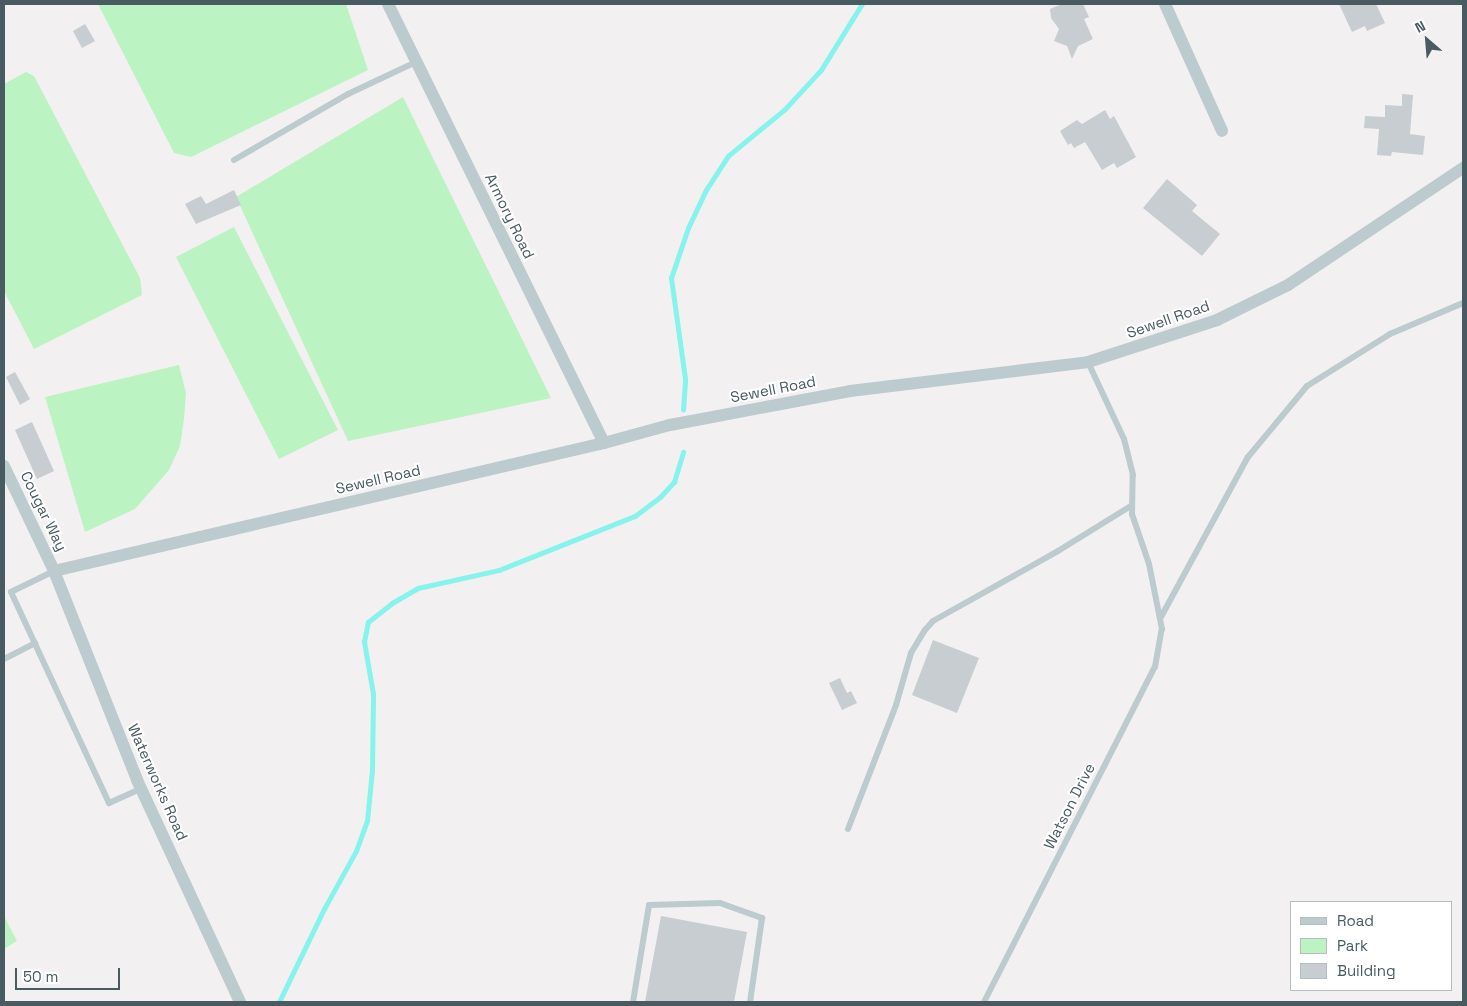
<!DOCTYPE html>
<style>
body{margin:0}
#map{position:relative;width:1467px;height:1006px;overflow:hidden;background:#f3f0f1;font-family:"Space Grotesk",sans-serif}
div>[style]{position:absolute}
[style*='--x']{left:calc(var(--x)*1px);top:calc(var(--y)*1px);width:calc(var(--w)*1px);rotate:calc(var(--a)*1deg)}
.green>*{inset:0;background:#bcf3c2}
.stream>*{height:4.5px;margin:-2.25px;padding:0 2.25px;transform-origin:2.25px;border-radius:2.25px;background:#86f4ec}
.building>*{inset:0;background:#c7cdd0}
.lane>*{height:6px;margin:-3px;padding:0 3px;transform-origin:3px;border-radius:3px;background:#bbcbce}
.street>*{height:12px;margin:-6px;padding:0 6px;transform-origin:6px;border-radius:6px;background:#bbcbce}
span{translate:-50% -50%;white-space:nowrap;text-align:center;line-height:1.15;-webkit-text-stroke:4px #fff;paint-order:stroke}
.street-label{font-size:15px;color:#475b60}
.frame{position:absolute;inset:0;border:5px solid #475b60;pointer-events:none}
.legend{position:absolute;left:1290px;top:901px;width:162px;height:90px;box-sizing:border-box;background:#fff;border:1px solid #b5bdbf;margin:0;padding:6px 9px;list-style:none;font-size:15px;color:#475b60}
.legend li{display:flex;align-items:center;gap:10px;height:25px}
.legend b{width:25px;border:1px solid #b5bdbf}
.north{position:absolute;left:1402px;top:15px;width:50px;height:50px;-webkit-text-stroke:4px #fff;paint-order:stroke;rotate:333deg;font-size:14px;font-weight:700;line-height:20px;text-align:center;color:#475b60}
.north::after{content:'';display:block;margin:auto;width:18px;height:22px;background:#475b60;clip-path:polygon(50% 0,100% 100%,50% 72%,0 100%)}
.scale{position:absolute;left:15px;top:968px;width:105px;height:22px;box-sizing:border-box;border:2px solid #475b60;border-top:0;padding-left:6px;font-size:15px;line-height:18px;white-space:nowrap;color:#475b60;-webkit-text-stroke:4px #fff;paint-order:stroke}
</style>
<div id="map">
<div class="green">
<div style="clip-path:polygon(98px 4px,346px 4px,368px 70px,191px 157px,174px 153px)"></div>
<div style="clip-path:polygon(26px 72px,34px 76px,140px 278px,142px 295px,34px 349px,4px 291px,4px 84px)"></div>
<div style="clip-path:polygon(403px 97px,551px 398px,348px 441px,236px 197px)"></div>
<div style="clip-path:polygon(234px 227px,338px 430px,279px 459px,176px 257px)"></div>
<div style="clip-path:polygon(179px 365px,186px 393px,184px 419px,180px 446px,169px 470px,135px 509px,85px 532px,45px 397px)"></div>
<div style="clip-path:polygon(4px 916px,17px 941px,4px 949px)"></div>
</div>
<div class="stream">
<div style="--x:683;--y:410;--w:31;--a:-86"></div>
<div style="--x:685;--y:379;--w:102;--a:-97.9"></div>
<div style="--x:671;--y:278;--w:53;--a:-71.2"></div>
<div style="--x:688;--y:228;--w:42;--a:-64.7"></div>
<div style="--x:706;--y:190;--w:40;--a:-57.1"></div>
<div style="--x:728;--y:156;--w:74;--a:-39.5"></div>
<div style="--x:785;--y:109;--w:53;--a:-47.3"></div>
<div style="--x:821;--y:70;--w:78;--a:-58.2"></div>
<div style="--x:279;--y:1002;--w:103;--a:-64.2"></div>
<div style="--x:324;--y:909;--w:66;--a:-61.1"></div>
<div style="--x:356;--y:851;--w:32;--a:-70"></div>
<div style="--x:367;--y:821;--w:51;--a:-84.4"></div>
<div style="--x:372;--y:770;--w:76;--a:-89.2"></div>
<div style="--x:373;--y:694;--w:53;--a:-99.8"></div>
<div style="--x:364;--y:642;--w:20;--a:-79"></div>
<div style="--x:368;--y:622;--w:31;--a:-38"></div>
<div style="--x:392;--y:603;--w:30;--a:-30"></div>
<div style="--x:418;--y:588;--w:83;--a:-12.5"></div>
<div style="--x:499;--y:570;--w:146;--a:-21.7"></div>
<div style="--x:635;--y:516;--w:31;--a:-37"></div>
<div style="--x:660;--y:497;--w:21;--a:-47"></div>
<div style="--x:674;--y:482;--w:31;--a:-73"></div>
</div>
<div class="building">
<div style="clip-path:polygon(1062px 4px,1083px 4px,1089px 17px,1084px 19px,1093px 39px,1078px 46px,1072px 59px,1067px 46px,1054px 41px,1059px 29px,1051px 18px,1050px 9px)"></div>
<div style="clip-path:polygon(1339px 4px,1376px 4px,1385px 23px,1367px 31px,1365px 26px,1352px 32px)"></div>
<div style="clip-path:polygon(85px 24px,95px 41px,82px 48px,73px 31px)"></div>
<div style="clip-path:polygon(1402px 94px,1413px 95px,1410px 134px,1425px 136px,1423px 155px,1392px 152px,1391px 156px,1377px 155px,1379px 129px,1364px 128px,1365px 116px,1385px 117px,1385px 105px,1402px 106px)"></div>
<div style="clip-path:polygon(1105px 110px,1110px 119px,1114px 116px,1136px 157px,1117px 168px,1114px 163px,1102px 170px,1085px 142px,1074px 148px,1071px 143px,1068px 145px,1060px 131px,1077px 120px,1082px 124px)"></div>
<div style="clip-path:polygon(1167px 179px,1197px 205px,1192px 211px,1220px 234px,1202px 256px,1143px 208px)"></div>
<div style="clip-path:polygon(234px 190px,241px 205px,196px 224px,185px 204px,201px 196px,206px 204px)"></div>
<div style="clip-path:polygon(15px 372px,30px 399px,20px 405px,6px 377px)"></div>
<div style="clip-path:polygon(32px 422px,54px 471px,37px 479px,15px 430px)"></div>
<div style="clip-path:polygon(933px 640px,979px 658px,957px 713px,912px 695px)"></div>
<div style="clip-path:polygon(840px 678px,847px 693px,851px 691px,857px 703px,842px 710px,829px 683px)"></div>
<div style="clip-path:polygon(661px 916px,747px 932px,734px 1002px,645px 1002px)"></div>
</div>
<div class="lane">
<div style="--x:234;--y:160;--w:132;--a:-30.1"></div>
<div style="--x:348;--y:94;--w:75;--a:-25.2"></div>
<div style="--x:54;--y:571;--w:48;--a:154"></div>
<div style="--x:11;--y:592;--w:233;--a:65.1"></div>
<div style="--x:109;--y:803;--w:36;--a:-24"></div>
<div style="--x:1161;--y:617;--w:182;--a:-61.5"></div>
<div style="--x:1248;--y:457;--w:92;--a:-50.3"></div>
<div style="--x:1307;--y:386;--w:98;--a:-32.1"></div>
<div style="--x:1390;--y:334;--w:79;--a:-23"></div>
<div style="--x:4;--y:659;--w:35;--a:-27"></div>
<div style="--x:848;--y:829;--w:133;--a:-68.8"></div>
<div style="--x:896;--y:705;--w:54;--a:-73.9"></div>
<div style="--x:911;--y:653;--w:27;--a:-59"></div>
<div style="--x:925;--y:630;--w:12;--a:-48"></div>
<div style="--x:933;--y:621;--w:143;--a:-29.2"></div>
<div style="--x:1058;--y:551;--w:86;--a:-31.7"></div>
<div style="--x:633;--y:1002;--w:98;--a:-80.6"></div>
<div style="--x:649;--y:905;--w:71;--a:-1.6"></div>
<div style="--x:720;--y:903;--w:45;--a:19.7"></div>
<div style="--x:762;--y:918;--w:85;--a:98.1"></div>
<div style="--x:984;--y:1002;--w:376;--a:-63"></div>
<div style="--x:1155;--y:667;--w:39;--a:-80"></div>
<div style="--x:1162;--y:629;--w:66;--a:-101.3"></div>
<div style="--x:1149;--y:564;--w:53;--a:-108.8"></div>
<div style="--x:1132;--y:514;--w:39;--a:-89"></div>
<div style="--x:1133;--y:475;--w:37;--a:-104"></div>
<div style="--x:1124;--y:439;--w:85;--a:-115.1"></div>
</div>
<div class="street">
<div style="--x:388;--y:4;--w:489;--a:63.8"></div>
<div style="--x:1165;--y:4;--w:139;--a:65.8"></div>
<div style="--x:4;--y:466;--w:116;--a:64.5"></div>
<div style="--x:54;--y:571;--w:225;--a:68.3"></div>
<div style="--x:137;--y:780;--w:245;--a:65.1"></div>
<div style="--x:54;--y:571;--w:565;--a:-13.1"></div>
<div style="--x:604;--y:443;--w:68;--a:-15.3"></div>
<div style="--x:670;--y:425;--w:183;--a:-10.7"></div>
<div style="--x:850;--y:391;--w:240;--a:-6.9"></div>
<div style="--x:1088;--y:362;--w:136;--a:-18"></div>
<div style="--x:1217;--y:320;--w:79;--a:-26.2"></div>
<div style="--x:1288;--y:285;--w:211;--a:-33.8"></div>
</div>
<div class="street-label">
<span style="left:510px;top:216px;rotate:64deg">Armory Road</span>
<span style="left:1168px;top:319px;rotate:-19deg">Sewell Road</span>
<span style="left:773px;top:389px;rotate:-11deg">Sewell Road</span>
<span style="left:378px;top:479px;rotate:-13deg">Sewell Road</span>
<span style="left:44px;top:511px;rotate:64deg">Cougar Way</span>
<span style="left:158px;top:782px;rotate:66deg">Waterworks Road</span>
<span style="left:1069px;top:806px;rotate:-63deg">Watson Drive</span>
</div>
<div class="frame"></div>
<ul class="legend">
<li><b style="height:6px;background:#bbcbce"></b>Road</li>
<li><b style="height:14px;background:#bcf3c2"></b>Park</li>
<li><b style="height:14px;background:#c7cdd0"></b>Building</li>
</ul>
<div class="north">N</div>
<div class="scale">50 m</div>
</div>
